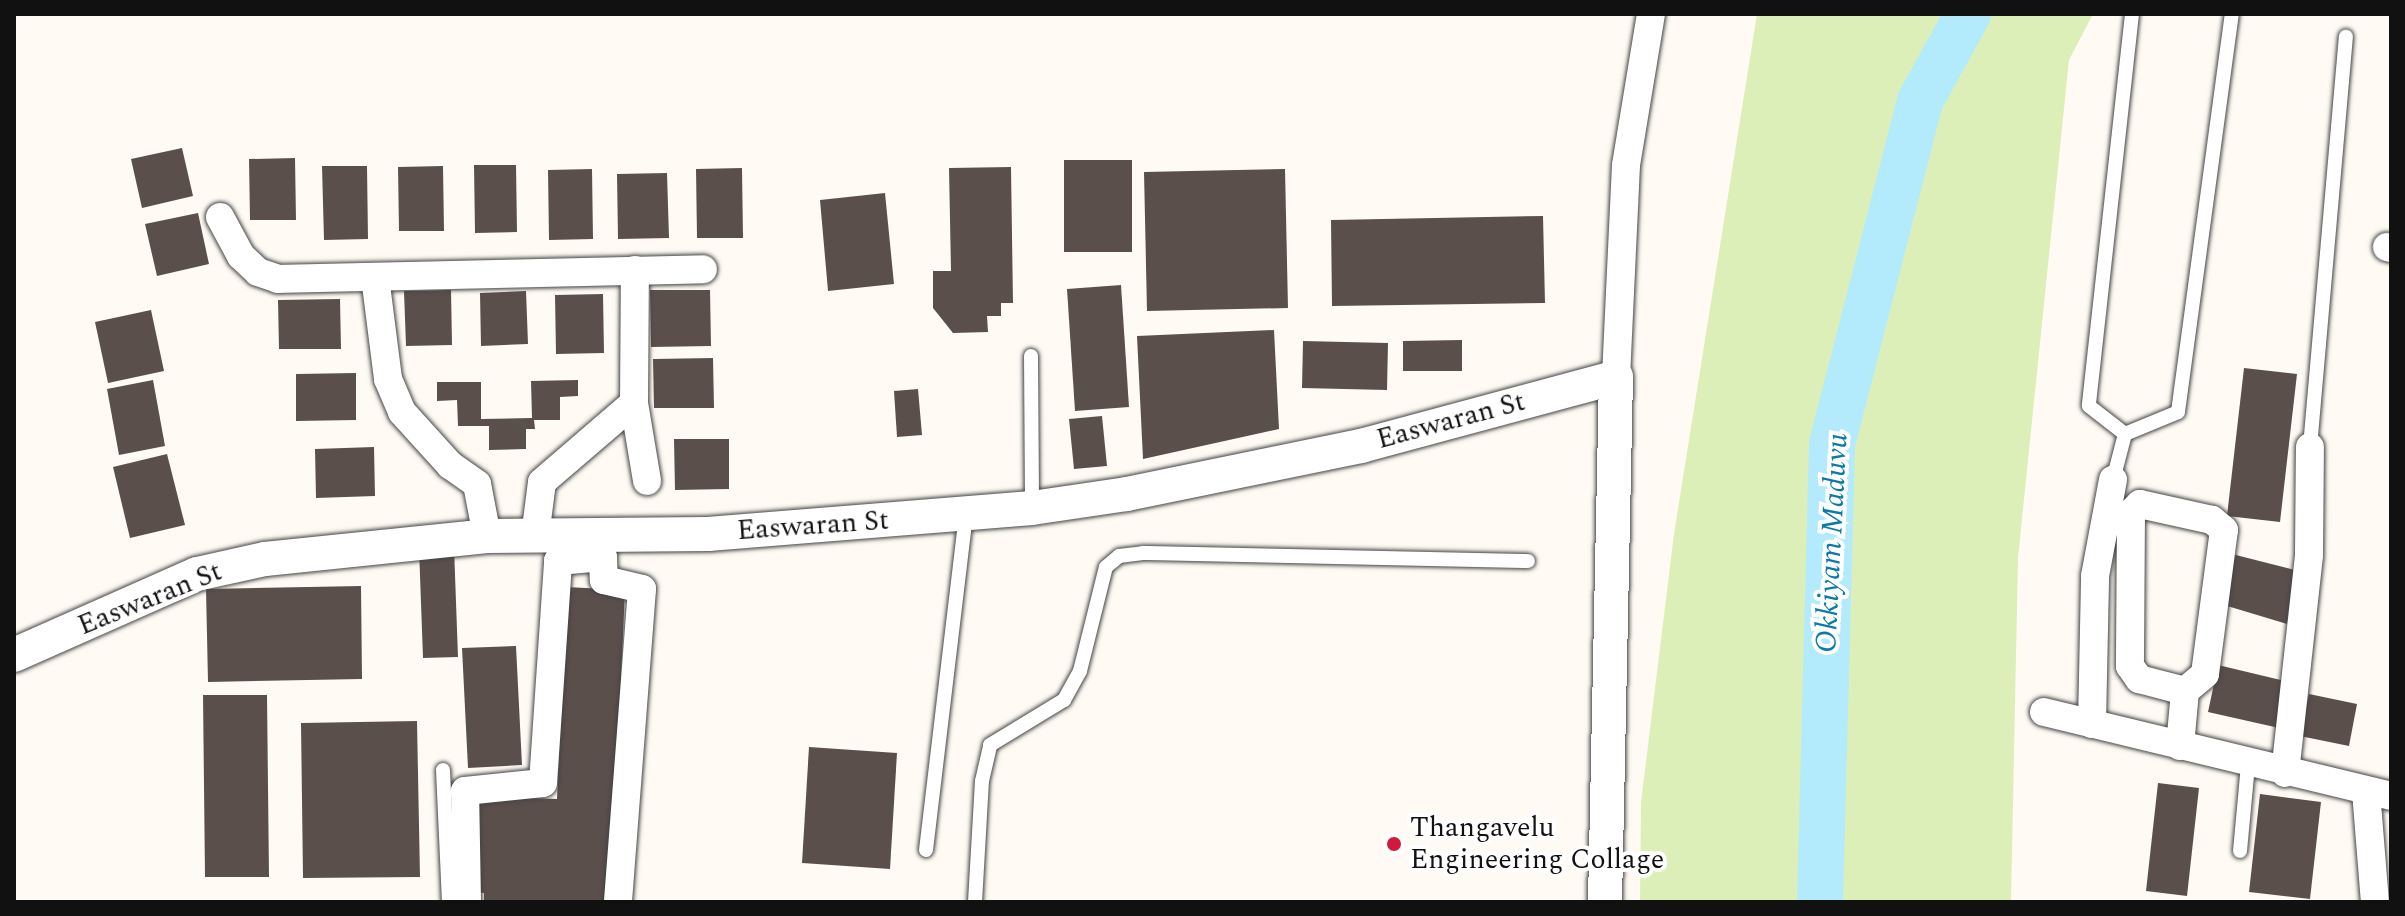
<!DOCTYPE html>
<style>
body{margin:0}
#map{position:relative;width:2405px;height:916px;overflow:hidden;background:#fffbf4;font-family:Spectral,serif}
div>[style]{position:absolute}
[style*='--x']{left:calc(var(--x)*1px);top:calc(var(--y)*1px);width:calc(var(--w)*1px);rotate:calc(var(--a)*1deg)}
.green>*{inset:0;background:#dcefb8}
.river>*{height:46px;margin:-23px;padding:0 23px;transform-origin:23px;border-radius:23px;background:#b3ebfc}
.building>*{inset:0;background:#5b4f4c}
.roads{filter:drop-shadow(0 0 2px #444) drop-shadow(0 0 2px #444)}
.service>*{height:14px;margin:-7px;padding:0 7px;transform-origin:7px;border-radius:7px;background:#fff}
.minor>*{height:28px;margin:-14px;padding:0 14px;transform-origin:14px;border-radius:14px;background:#fff}
.tertiary>*{height:34px;margin:-17px;padding:0 17px;transform-origin:17px;border-radius:17px;background:#fff}
.dots>*{width:22px;height:22px;translate:-50% -50%;box-sizing:border-box;border:4px solid #fff;border-radius:50%}
span{translate:-50% -50%;white-space:nowrap;text-align:center;line-height:1.15;-webkit-text-stroke:8px #fff;paint-order:stroke}
.street-label{font-size:28px;color:#111}
.poi-label{font-size:28px;color:#111}
.left{translate:0 -50%;text-align:left}
.water-label{font-size:30px;color:#0b7aa9;font-style:italic}
.frame{position:absolute;inset:0;border:16px solid #111;pointer-events:none}
</style>
<div id="map">
<div class="green">
<div style="clip-path:polygon(1757px 14px,2093px 14px,2069px 60px,2018px 558px,2011px 902px,1640px 902px,1641px 802px,1674px 534px)"></div>
</div>
<div class="river">
<div style="--x:1820;--y:902;--w:458;--a:-88.5"></div>
<div style="--x:1832;--y:444;--w:354;--a:-75.6"></div>
<div style="--x:1920;--y:101;--w:99;--a:-61.1"></div>
</div>
<div class="building">
<div style="clip-path:polygon(182px 148px,193px 196px,142px 208px,131px 159px)"></div>
<div style="clip-path:polygon(295px 158px,296px 220px,250px 220px,249px 159px)"></div>
<div style="clip-path:polygon(1064px 160px,1132px 160px,1132px 252px,1064px 252px)"></div>
<div style="clip-path:polygon(474px 165px,516px 165px,517px 232px,475px 233px)"></div>
<div style="clip-path:polygon(322px 166px,367px 166px,368px 239px,324px 240px)"></div>
<div style="clip-path:polygon(443px 166px,444px 231px,399px 231px,398px 167px)"></div>
<div style="clip-path:polygon(1011px 167px,1013px 303px,1001px 303px,1001px 316px,987px 316px,988px 332px,953px 333px,933px 308px,933px 271px,951px 271px,949px 168px)"></div>
<div style="clip-path:polygon(742px 168px,743px 238px,697px 238px,696px 169px)"></div>
<div style="clip-path:polygon(592px 169px,593px 239px,549px 240px,548px 170px)"></div>
<div style="clip-path:polygon(1285px 169px,1288px 308px,1147px 311px,1144px 172px)"></div>
<div style="clip-path:polygon(667px 173px,669px 238px,618px 239px,617px 174px)"></div>
<div style="clip-path:polygon(885px 193px,894px 284px,828px 291px,820px 200px)"></div>
<div style="clip-path:polygon(198px 213px,209px 264px,157px 276px,145px 224px)"></div>
<div style="clip-path:polygon(1543px 216px,1545px 303px,1332px 306px,1331px 220px)"></div>
<div style="clip-path:polygon(1121px 285px,1129px 407px,1075px 411px,1067px 289px)"></div>
<div style="clip-path:polygon(451px 290px,452px 345px,406px 346px,404px 291px)"></div>
<div style="clip-path:polygon(650px 290px,710px 290px,711px 346px,651px 347px)"></div>
<div style="clip-path:polygon(526px 291px,528px 344px,481px 346px,480px 293px)"></div>
<div style="clip-path:polygon(603px 294px,604px 353px,556px 354px,555px 295px)"></div>
<div style="clip-path:polygon(340px 299px,341px 349px,279px 349px,278px 300px)"></div>
<div style="clip-path:polygon(151px 310px,164px 371px,108px 383px,95px 322px)"></div>
<div style="clip-path:polygon(1274px 330px,1279px 429px,1143px 459px,1137px 336px)"></div>
<div style="clip-path:polygon(1462px 340px,1462px 371px,1403px 371px,1403px 341px)"></div>
<div style="clip-path:polygon(1303px 341px,1388px 343px,1387px 390px,1302px 388px)"></div>
<div style="clip-path:polygon(713px 358px,714px 408px,654px 408px,653px 359px)"></div>
<div style="clip-path:polygon(2244px 368px,2297px 374px,2280px 522px,2227px 516px)"></div>
<div style="clip-path:polygon(356px 373px,356px 420px,296px 421px,296px 374px)"></div>
<div style="clip-path:polygon(153px 380px,165px 446px,119px 455px,107px 389px)"></div>
<div style="clip-path:polygon(578px 380px,578px 396px,560px 397px,560px 420px,534px 420px,535px 429px,526px 429px,526px 449px,489px 450px,489px 426px,458px 426px,457px 400px,437px 401px,437px 382px,481px 382px,481px 419px,532px 418px,531px 381px)"></div>
<div style="clip-path:polygon(918px 389px,922px 435px,897px 437px,894px 391px)"></div>
<div style="clip-path:polygon(1102px 416px,1107px 466px,1074px 469px,1069px 419px)"></div>
<div style="clip-path:polygon(674px 439px,729px 439px,729px 489px,675px 490px)"></div>
<div style="clip-path:polygon(374px 447px,375px 496px,316px 498px,315px 449px)"></div>
<div style="clip-path:polygon(167px 454px,185px 525px,130px 538px,113px 467px)"></div>
<div style="clip-path:polygon(454px 547px,458px 657px,423px 658px,419px 548px)"></div>
<div style="clip-path:polygon(2232px 554px,2303px 572px,2287px 624px,2224px 605px)"></div>
<div style="clip-path:polygon(361px 586px,362px 679px,208px 682px,206px 589px)"></div>
<div style="clip-path:polygon(566px 587px,625px 590px,611px 902px,484px 902px,484px 893px,470px 892px,475px 796px,557px 799px)"></div>
<div style="clip-path:polygon(516px 646px,522px 765px,468px 768px,462px 648px)"></div>
<div style="clip-path:polygon(2218px 665px,2289px 682px,2279px 728px,2208px 712px)"></div>
<div style="clip-path:polygon(2309px 694px,2357px 704px,2349px 746px,2300px 736px)"></div>
<div style="clip-path:polygon(203px 695px,267px 695px,269px 877px,205px 877px)"></div>
<div style="clip-path:polygon(417px 721px,420px 877px,303px 878px,301px 723px)"></div>
<div style="clip-path:polygon(809px 747px,897px 753px,890px 869px,802px 863px)"></div>
<div style="clip-path:polygon(2158px 783px,2199px 788px,2187px 896px,2146px 891px)"></div>
<div style="clip-path:polygon(2260px 794px,2321px 802px,2310px 899px,2249px 892px)"></div>
</div>
<div class="roads">
<div class="service">
<div style="--x:2132;--y:14;--w:394;--a:96.3"></div>
<div style="--x:2089;--y:406;--w:46;--a:37.9"></div>
<div style="--x:2125;--y:434;--w:57;--a:-22.5"></div>
<div style="--x:2178;--y:412;--w:402;--a:-82.3"></div>
<div style="--x:1031;--y:356;--w:152;--a:89.6"></div>
<div style="--x:2310;--y:447;--w:412;--a:-85"></div>
<div style="--x:2113;--y:480;--w:48;--a:-75.4"></div>
<div style="--x:443;--y:770;--w:132;--a:87.4"></div>
<div style="--x:926;--y:850;--w:337;--a:-83.2"></div>
<div style="--x:2240;--y:851;--w:86;--a:-84.7"></div>
<div style="--x:975;--y:902;--w:121;--a:-86.7"></div>
<div style="--x:982;--y:781;--w:37;--a:-77"></div>
<div style="--x:990;--y:745;--w:87;--a:-31.3"></div>
<div style="--x:1064;--y:700;--w:33;--a:-61"></div>
<div style="--x:1080;--y:671;--w:107;--a:-76"></div>
<div style="--x:1106;--y:567;--w:17;--a:-40"></div>
<div style="--x:1119;--y:556;--w:24;--a:-7"></div>
<div style="--x:1143;--y:553;--w:385;--a:1.2"></div>
</div>
<div class="minor">
<div style="--x:220;--y:217;--w:44;--a:61.7"></div>
<div style="--x:241;--y:256;--w:23;--a:43"></div>
<div style="--x:258;--y:272;--w:21;--a:19"></div>
<div style="--x:278;--y:279;--w:425;--a:-1.3"></div>
<div style="--x:2387;--y:247;--w:4;--a:14"></div>
<div style="--x:375;--y:277;--w:103;--a:82.7"></div>
<div style="--x:388;--y:379;--w:36;--a:67"></div>
<div style="--x:402;--y:412;--w:72;--a:47.8"></div>
<div style="--x:450;--y:465;--w:33;--a:35"></div>
<div style="--x:477;--y:484;--w:53;--a:79.1"></div>
<div style="--x:1616;--y:377;--w:212;--a:-87.3"></div>
<div style="--x:1626;--y:165;--w:153;--a:-80.6"></div>
<div style="--x:634;--y:403;--w:79;--a:80.5"></div>
<div style="--x:535;--y:536;--w:54;--a:-82.6"></div>
<div style="--x:542;--y:482;--w:121;--a:-40.7"></div>
<div style="--x:634;--y:403;--w:133;--a:-89.6"></div>
<div style="--x:2044;--y:712;--w:357;--a:13.6"></div>
<div style="--x:2092;--y:724;--w:148;--a:-88.8"></div>
<div style="--x:2095;--y:576;--w:98;--a:-79.4"></div>
<div style="--x:2180;--y:746;--w:55;--a:-84.8"></div>
<div style="--x:2185;--y:691;--w:26;--a:-40"></div>
<div style="--x:2205;--y:674;--w:145;--a:-82.5"></div>
<div style="--x:2224;--y:530;--w:16;--a:-140"></div>
<div style="--x:2212;--y:520;--w:74;--a:-167.5"></div>
<div style="--x:2140;--y:504;--w:13;--a:135"></div>
<div style="--x:2131;--y:513;--w:153;--a:90.4"></div>
<div style="--x:2130;--y:666;--w:16;--a:55"></div>
<div style="--x:2139;--y:679;--w:48;--a:14.6"></div>
<div style="--x:2285;--y:773;--w:219;--a:-83.7"></div>
<div style="--x:2309;--y:555;--w:108;--a:-89.5"></div>
<div style="--x:2366;--y:791;--w:111;--a:85.4"></div>
<div style="--x:467;--y:902;--w:111;--a:-91"></div>
<div style="--x:465;--y:791;--w:78;--a:-5.9"></div>
<div style="--x:543;--y:783;--w:223;--a:-86.1"></div>
<div style="--x:558;--y:561;--w:45;--a:-5.1"></div>
<div style="--x:603;--y:557;--w:23;--a:88"></div>
<div style="--x:604;--y:580;--w:39;--a:13"></div>
<div style="--x:642;--y:589;--w:314;--a:94.4"></div>
</div>
<div class="tertiary">
<div style="--x:14;--y:655;--w:200;--a:-23.9"></div>
<div style="--x:197;--y:574;--w:70;--a:-12.4"></div>
<div style="--x:265;--y:559;--w:223;--a:-5.9"></div>
<div style="--x:487;--y:536;--w:221;--a:-0.5"></div>
<div style="--x:708;--y:534;--w:325;--a:-4.6"></div>
<div style="--x:1032;--y:508;--w:96;--a:-8.4"></div>
<div style="--x:1127;--y:494;--w:239;--a:-11.6"></div>
<div style="--x:1361;--y:446;--w:264;--a:-15.1"></div>
<div style="--x:1616;--y:377;--w:525;--a:91.2"></div>
</div>
</div>
<div class="dots">
<div style="left:1394px;top:844px;background:#d1193b"></div>
</div>
<div class="street-label">
<span style="left:1451px;top:421px;rotate:-15deg">Easwaran St</span>
<span style="left:813px;top:526px;rotate:-4deg">Easwaran St</span>
<span style="left:150px;top:599px;rotate:-22deg">Easwaran St</span>
</div>
<div class="poi-label">
<span class="left" style="left:1410px;top:844px">Thangavelu<br>Engineering Collage</span>
</div>
<div class="water-label">
<span style="left:1832px;top:543px;rotate:-87deg">Okkiyam Maduvu</span>
</div>
<div class="frame"></div>
</div>
